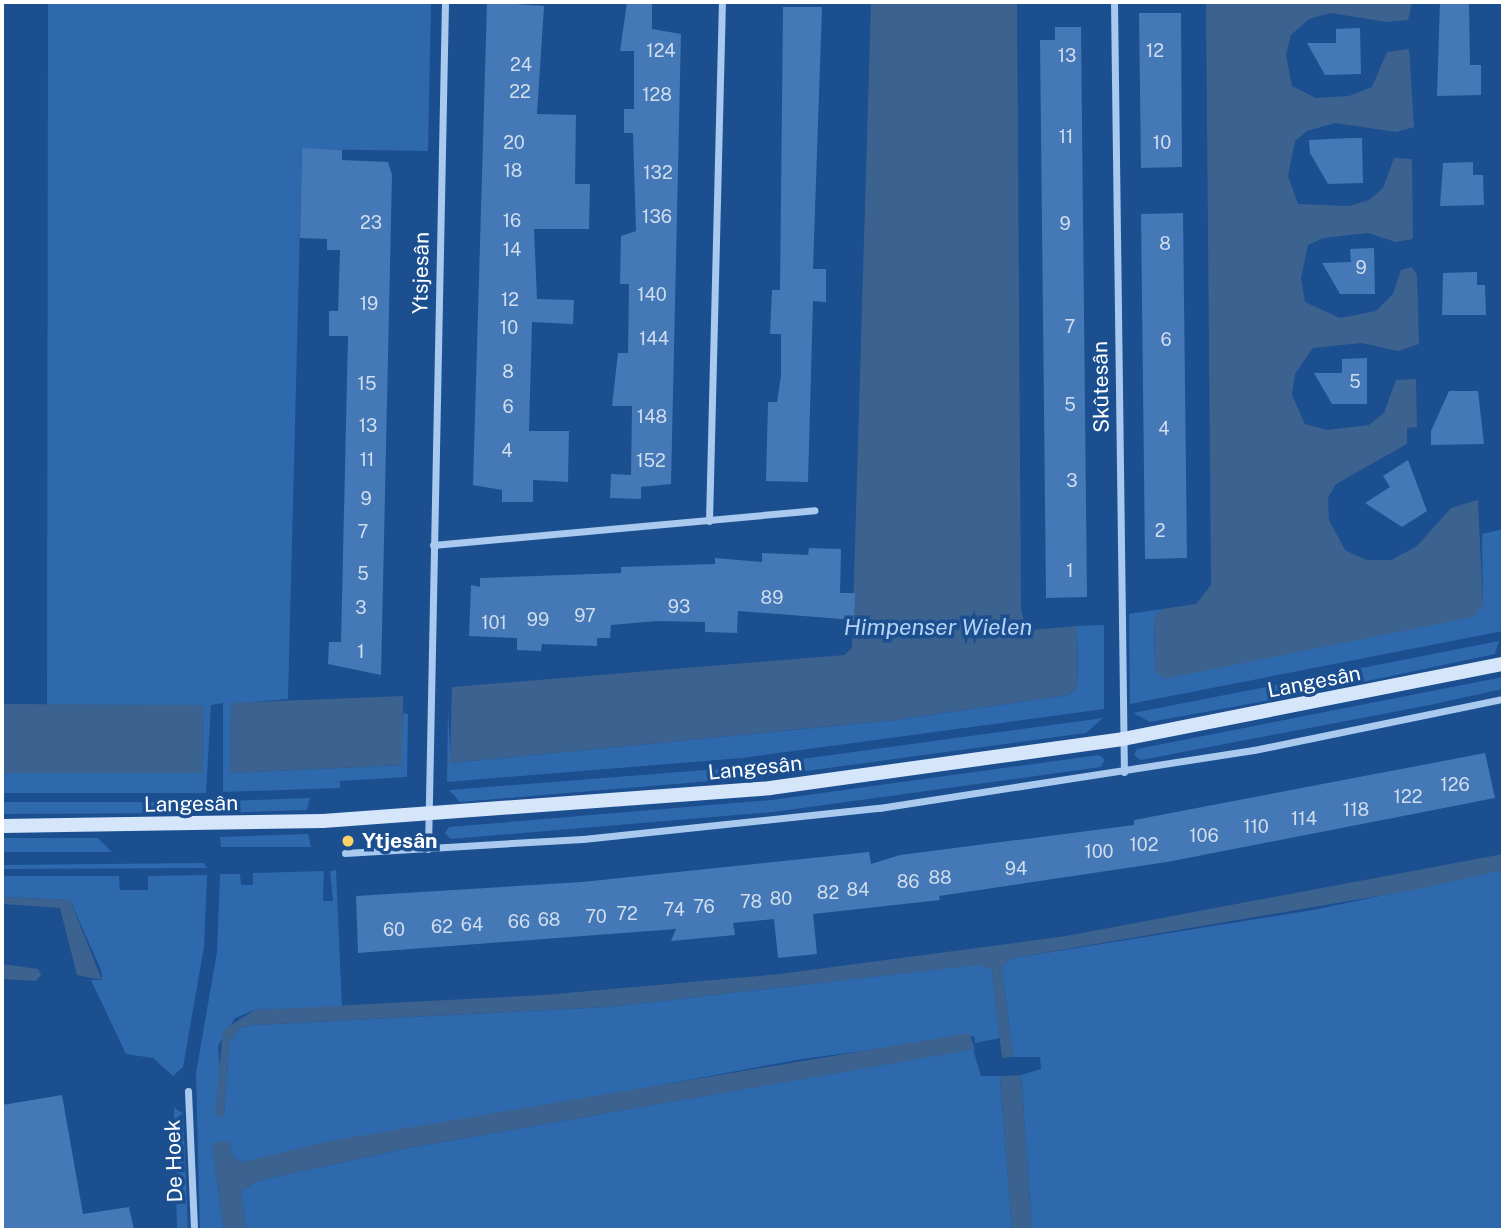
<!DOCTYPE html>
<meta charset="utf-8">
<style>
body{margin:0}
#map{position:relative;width:1505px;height:1232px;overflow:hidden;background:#1b4f8f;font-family:"Public Sans",sans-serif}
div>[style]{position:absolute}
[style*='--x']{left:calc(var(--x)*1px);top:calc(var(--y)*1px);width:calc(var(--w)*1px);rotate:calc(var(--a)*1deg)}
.green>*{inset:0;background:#2e69ad}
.water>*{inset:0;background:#3c6290}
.building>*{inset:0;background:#4478b7}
.street>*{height:7px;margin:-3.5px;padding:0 3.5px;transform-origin:3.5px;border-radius:3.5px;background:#a9c9ee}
.secondary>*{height:14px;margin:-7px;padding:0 7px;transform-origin:7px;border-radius:7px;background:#d6e6fa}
.dots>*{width:19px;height:19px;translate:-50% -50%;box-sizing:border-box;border:4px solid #1b4f8f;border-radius:50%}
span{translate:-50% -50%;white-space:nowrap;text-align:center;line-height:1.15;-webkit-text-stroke:7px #1b4f8f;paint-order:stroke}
.number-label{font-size:18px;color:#d0dded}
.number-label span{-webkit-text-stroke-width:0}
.street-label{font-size:21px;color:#fff}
.poi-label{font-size:21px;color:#fff;font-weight:700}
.left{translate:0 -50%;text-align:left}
.water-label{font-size:23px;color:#b5d3f5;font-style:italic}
.frame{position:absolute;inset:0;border:4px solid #fff;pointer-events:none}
</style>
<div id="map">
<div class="green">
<div style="clip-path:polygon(48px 2px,431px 2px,428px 151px,302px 149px,288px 699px,231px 704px,230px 773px,401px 765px,403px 713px,408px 714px,407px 777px,340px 781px,340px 788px,223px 792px,223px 703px,211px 705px,206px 793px,2px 793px,2px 773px,202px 773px,203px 705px,47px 705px)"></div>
<div style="clip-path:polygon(1503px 529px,1503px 631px,1130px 704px,1129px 614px,1162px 609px,1154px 616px,1155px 671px,1164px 679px,1483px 605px,1482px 534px)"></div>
<div style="clip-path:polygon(1104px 625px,1104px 709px,742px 758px,447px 782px,448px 711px,451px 763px,895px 720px,1069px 695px,1078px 686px,1077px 626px)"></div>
<div style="clip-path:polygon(1499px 641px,1495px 654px,1320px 691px,1150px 722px,1133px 713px)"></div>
<div style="clip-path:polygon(1503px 677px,1503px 689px,1430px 705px,1141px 760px,1134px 755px,1137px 749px)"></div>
<div style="clip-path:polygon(1103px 718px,1086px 733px,769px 776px,460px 802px,449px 790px,743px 767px)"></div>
<div style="clip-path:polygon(1099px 755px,1105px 760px,1101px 767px,773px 812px,451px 839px,445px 833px,449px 827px,771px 800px)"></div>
<div style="clip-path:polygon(310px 798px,307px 810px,221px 813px,224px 801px)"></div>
<div style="clip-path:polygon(2px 802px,206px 802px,208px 813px,2px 814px)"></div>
<div style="clip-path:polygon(308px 834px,311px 847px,221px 847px,220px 837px)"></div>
<div style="clip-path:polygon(2px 838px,98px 838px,112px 852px,2px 852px)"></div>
<div style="clip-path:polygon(204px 863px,207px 868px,2px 869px,2px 865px)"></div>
<div style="clip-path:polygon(336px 870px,342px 1007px,255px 1010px,235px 1018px,218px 1046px,224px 1117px,229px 1044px,239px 1028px,253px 1025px,609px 1007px,983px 964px,992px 970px,1000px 1038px,975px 1043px,974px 1036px,802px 1059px,243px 1162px,234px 1158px,228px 1142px,212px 1144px,224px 1230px,200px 1230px,196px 1073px,217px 952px,220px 874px,240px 874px,241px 885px,253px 885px,253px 873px,324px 871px,323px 901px,333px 901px,330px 871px)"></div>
<div style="clip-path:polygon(1503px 870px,1503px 1230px,1032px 1230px,1021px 1075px,1041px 1069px,1040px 1057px,1013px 1057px,1002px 969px,1009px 959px,1313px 910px)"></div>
<div style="clip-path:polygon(207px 875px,204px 947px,183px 1067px,173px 1076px,153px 1058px,126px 1054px,91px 980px,102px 980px,101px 970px,70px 900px,2px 897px,2px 876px,119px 876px,120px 890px,148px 890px,148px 876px)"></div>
<div style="clip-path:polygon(973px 1049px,981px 1076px,1000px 1076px,1012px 1230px,246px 1230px,241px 1191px,257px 1181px,408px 1148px)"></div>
<div style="clip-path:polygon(174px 1108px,183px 1113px,188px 1230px,177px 1230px)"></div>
</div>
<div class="water">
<div style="clip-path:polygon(871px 2px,1017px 2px,1021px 609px,1025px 625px,1032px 630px,1077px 626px,1078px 686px,1069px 695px,895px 720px,450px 763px,452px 687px,845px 655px,852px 647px)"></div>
<div style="clip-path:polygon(1206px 2px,1412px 2px,1408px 20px,1387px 22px,1330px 13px,1309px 19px,1291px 35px,1286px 55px,1292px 86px,1316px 98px,1349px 96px,1372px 87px,1387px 52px,1409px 49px,1414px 127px,1396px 132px,1335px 123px,1307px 131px,1295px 141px,1288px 176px,1298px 204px,1349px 206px,1369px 200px,1383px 188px,1394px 158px,1412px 159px,1413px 239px,1396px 242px,1368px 233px,1324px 238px,1308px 245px,1301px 278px,1305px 302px,1340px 318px,1376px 311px,1393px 294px,1401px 270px,1412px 267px,1417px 275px,1419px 344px,1398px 351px,1361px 343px,1313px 348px,1295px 374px,1292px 395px,1305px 424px,1327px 430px,1369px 425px,1384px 413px,1396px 380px,1416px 379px,1417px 427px,1407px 428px,1407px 444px,1336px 484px,1328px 498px,1329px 520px,1345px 550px,1366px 560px,1391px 560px,1417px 546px,1451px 508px,1478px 500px,1483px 605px,1474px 617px,1164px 679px,1155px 672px,1154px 616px,1162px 609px,1196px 604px,1211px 585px)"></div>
<div style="clip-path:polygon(403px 696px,402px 765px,230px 773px,231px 703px)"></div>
<div style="clip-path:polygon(2px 704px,203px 705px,202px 773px,2px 773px)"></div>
<div style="clip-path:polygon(1503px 854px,1503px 870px,1419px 889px,1009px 959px,1002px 969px,1013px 1057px,1002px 1058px,992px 970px,977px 965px,609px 1007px,253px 1025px,239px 1028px,229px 1044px,224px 1118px,215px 1115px,223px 1030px,255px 1010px,544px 995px,780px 974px,1066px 936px)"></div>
<div style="clip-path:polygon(2px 897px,70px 900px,102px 980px,77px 975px,60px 908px,2px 904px)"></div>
<div style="clip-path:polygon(2px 964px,38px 969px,41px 975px,36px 981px,2px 979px)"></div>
<div style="clip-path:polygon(969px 1033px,975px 1049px,408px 1148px,257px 1181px,241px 1191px,246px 1230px,224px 1230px,212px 1144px,221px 1141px,228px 1141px,234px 1158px,243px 1162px,329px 1141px)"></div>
<div style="clip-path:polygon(1021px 1075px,1032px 1230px,1012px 1230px,1000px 1076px)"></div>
</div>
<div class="building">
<div style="clip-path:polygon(487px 2px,544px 6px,537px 114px,576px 115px,575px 184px,590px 184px,589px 229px,534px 229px,537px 299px,574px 300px,573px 324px,532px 322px,529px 431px,569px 431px,568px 482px,533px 480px,533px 502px,502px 502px,502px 490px,473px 485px)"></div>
<div style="clip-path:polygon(627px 2px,652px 2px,652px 29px,681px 34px,671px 484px,641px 487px,641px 499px,610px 498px,611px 474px,631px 475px,632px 406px,612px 406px,618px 353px,628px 353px,629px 284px,620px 284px,621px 236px,636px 231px,633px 133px,624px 133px,624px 109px,634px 109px,634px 51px,620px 51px)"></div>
<div style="clip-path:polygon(1440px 2px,1469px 2px,1470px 65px,1481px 65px,1481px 95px,1437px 96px)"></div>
<div style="clip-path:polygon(783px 7px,822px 7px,813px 269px,826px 269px,826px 302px,813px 301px,808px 482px,766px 481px,768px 402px,777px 402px,781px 376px,781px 334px,770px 334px,772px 290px,780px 290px)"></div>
<div style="clip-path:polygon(1139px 13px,1181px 13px,1182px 167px,1141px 168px)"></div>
<div style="clip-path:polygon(1055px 27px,1081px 27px,1087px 597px,1046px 598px,1040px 40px,1055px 40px)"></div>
<div style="clip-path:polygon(1360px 28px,1361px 74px,1325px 75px,1307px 43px,1336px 43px,1336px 29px)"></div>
<div style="clip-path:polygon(1351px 138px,1362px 138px,1363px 183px,1328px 184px,1310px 153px,1309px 140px)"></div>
<div style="clip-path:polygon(302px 148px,342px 150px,342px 160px,388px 162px,392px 175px,381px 675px,328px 664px,329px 642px,341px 642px,348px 336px,329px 336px,329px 311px,338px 311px,340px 250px,327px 250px,327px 239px,300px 238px)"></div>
<div style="clip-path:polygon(1473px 162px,1473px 175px,1483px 175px,1484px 205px,1440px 206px,1443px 163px)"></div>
<div style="clip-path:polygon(1183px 213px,1187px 558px,1145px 559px,1141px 214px)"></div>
<div style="clip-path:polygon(1374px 248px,1375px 294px,1340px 294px,1322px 263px,1351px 262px,1350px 249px)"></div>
<div style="clip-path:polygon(1477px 272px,1477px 285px,1485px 285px,1486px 315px,1442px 315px,1443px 273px)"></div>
<div style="clip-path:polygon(1367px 358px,1367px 404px,1332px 404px,1314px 373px,1342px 373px,1342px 359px)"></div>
<div style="clip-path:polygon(1449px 391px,1478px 391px,1484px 444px,1431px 445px,1431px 431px)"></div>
<div style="clip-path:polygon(1408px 460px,1427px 511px,1402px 527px,1365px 503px,1390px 487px,1383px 476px)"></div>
<div style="clip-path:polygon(809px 548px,841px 549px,840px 593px,855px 593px,854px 620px,738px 611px,737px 633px,705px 632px,705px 622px,658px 621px,611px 625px,610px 638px,597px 638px,597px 646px,542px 644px,541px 651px,517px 650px,517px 638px,469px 636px,471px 585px,480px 587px,480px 578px,621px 573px,621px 567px,715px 564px,715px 558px,762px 562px,762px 553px,808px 555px)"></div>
<div style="clip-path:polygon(1485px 753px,1495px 798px,1167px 862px,939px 896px,940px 900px,813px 914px,817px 954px,778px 958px,774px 919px,733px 923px,735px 935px,671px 941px,676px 929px,358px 953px,356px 896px,582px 882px,869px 852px,871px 864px,900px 855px,1134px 825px,1134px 820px)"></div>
<div style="clip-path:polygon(62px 1095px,83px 1214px,129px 1207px,134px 1230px,2px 1230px,2px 1105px)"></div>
</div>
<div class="street">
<div style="--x:1114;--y:2;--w:770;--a:89.26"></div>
<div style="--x:709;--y:521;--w:519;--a:-88.57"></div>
<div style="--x:433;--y:545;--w:383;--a:-5.2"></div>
<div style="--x:428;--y:849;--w:847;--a:-88.85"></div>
<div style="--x:345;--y:853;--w:238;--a:-3.4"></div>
<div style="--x:583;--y:839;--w:298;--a:-6"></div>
<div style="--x:879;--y:808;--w:379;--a:-8.8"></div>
<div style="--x:1254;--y:750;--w:254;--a:-11.6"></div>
<div style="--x:188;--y:1091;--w:139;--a:87.5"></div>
</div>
<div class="secondary">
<div style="--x:2;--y:826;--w:321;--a:-0.9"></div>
<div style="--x:323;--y:821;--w:448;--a:-4.2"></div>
<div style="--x:770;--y:788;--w:356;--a:-7.9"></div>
<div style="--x:1123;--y:739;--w:387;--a:-11.2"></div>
</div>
<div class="dots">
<div style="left:348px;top:841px;background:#ffd166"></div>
</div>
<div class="number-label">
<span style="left:661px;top:51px">124</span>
<span style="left:1155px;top:51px">12</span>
<span style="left:1067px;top:56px">13</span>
<span style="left:521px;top:65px">24</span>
<span style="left:520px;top:92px">22</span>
<span style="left:657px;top:95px">128</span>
<span style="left:1066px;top:137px">11</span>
<span style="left:514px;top:143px">20</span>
<span style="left:1162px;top:143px">10</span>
<span style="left:513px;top:171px">18</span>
<span style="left:658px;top:173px">132</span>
<span style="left:657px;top:217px">136</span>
<span style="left:512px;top:221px">16</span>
<span style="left:371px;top:223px">23</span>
<span style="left:1065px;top:224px">9</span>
<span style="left:1165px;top:244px">8</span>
<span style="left:512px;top:250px">14</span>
<span style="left:1361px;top:268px">9</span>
<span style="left:652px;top:295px">140</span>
<span style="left:510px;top:300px">12</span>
<span style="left:369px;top:304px">19</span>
<span style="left:1070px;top:327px">7</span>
<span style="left:509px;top:328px">10</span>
<span style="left:654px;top:339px">144</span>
<span style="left:1166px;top:340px">6</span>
<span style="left:508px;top:372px">8</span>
<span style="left:1355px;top:382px">5</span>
<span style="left:367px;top:384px">15</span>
<span style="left:1070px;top:405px">5</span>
<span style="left:508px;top:407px">6</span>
<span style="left:652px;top:417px">148</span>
<span style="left:368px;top:426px">13</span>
<span style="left:1164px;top:429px">4</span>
<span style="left:507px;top:451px">4</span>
<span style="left:367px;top:460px">11</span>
<span style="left:651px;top:461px">152</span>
<span style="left:1072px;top:481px">3</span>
<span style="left:366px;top:499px">9</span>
<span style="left:1160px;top:531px">2</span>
<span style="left:363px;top:532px">7</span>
<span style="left:1070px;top:571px">1</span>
<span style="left:363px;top:574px">5</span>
<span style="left:772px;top:598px">89</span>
<span style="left:679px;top:607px">93</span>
<span style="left:361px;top:608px">3</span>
<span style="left:585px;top:616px">97</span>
<span style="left:538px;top:620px">99</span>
<span style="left:494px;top:623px">101</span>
<span style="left:361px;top:652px">1</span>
<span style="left:1455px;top:785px">126</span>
<span style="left:1408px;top:797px">122</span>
<span style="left:1356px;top:810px">118</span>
<span style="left:1304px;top:819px">114</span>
<span style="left:1256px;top:827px">110</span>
<span style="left:1204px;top:836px">106</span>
<span style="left:1144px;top:845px">102</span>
<span style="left:1099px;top:852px">100</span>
<span style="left:1016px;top:869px">94</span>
<span style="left:940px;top:878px">88</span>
<span style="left:908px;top:882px">86</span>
<span style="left:858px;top:890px">84</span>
<span style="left:828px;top:893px">82</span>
<span style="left:781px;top:899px">80</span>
<span style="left:751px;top:902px">78</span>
<span style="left:704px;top:907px">76</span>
<span style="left:674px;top:910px">74</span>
<span style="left:627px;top:914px">72</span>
<span style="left:596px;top:917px">70</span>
<span style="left:549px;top:920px">68</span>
<span style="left:519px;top:922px">66</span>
<span style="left:472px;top:925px">64</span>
<span style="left:442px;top:927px">62</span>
<span style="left:394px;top:930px">60</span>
</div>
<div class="street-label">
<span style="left:421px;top:273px;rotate:-89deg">Ytsjesân</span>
<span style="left:1101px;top:387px;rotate:-91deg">Skûtesân</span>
<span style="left:1314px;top:682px;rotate:-11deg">Langesân</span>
<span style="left:755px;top:768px;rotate:-6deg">Langesân</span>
<span style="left:191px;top:804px;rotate:-1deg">Langesân</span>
<span style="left:174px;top:1161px;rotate:-92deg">De Hoek</span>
</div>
<div class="poi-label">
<span class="left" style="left:362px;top:841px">Ytjesân</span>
</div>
<div class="water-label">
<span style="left:938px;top:627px">Himpenser Wielen</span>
</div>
<div class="frame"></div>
</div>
